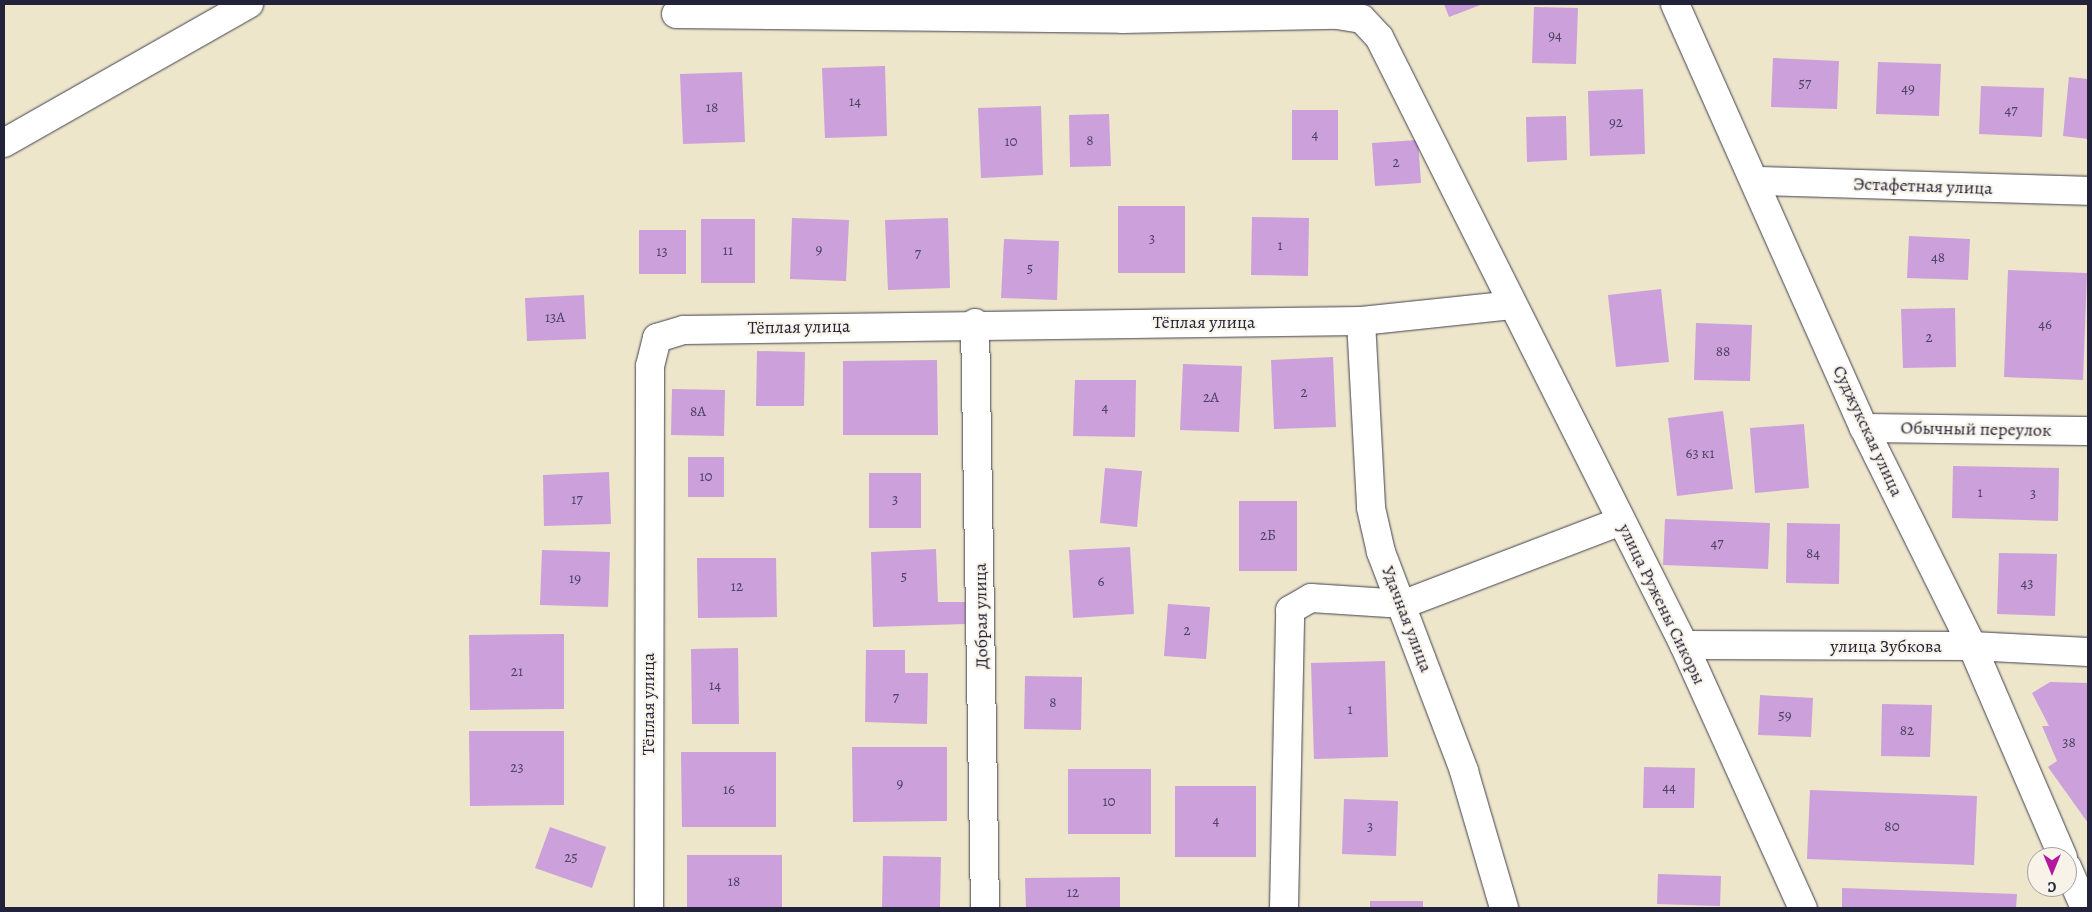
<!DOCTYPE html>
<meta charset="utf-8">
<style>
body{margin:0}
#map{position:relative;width:2092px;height:912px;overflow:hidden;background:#ede6ca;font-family:Alegreya,serif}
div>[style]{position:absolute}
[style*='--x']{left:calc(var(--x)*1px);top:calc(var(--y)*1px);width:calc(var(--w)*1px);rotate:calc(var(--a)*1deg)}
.building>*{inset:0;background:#cca0da}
.roads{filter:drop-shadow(0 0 1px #403f50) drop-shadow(0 0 1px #403f50)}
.minor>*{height:28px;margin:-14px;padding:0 14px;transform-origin:14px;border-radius:14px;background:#fff}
span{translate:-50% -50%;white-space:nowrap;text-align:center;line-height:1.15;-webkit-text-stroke:4px #f7f3e8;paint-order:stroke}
.number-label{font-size:15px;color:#4c4263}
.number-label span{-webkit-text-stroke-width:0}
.street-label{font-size:18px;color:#22223b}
.frame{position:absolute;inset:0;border:5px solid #22223b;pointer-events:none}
.north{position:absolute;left:2027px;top:847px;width:50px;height:50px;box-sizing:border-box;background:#f7f3e8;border:1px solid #a29fa3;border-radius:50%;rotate:180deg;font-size:14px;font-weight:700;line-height:20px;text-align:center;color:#22223b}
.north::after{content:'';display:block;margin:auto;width:18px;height:22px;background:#b5179e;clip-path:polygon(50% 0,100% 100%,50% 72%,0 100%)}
</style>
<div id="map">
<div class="building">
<div style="clip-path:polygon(1444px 4px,1483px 4px,1449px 17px)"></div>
<div style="clip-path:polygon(1534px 7px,1578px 8px,1576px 64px,1532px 63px)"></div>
<div style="clip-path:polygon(1773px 58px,1839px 61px,1837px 109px,1771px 107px)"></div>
<div style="clip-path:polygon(1878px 62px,1941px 64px,1939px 116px,1876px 114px)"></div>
<div style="clip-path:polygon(885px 66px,887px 136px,825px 138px,822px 68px)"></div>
<div style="clip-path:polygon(742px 72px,745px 142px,683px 144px,680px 74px)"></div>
<div style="clip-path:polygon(2069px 77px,2088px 79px,2088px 139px,2063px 136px)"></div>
<div style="clip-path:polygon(1981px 86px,2044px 88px,2042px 137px,1979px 134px)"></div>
<div style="clip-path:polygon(1643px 89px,1645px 154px,1590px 156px,1588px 91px)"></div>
<div style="clip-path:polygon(1041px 106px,1043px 175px,981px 178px,978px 108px)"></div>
<div style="clip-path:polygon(1292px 110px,1338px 110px,1338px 160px,1292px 160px)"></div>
<div style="clip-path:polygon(1109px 114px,1111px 166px,1070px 167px,1069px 115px)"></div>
<div style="clip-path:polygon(1566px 116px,1567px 160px,1527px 162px,1526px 117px)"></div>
<div style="clip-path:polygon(1418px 140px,1421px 183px,1375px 186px,1372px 143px)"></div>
<div style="clip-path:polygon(1118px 206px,1185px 206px,1185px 273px,1118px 273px)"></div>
<div style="clip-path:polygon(1252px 217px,1309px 218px,1308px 276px,1251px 275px)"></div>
<div style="clip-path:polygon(792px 218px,849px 220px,846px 281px,790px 279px)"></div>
<div style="clip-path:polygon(948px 218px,950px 288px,888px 290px,885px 220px)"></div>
<div style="clip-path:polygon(701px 219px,755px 219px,755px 283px,701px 283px)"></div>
<div style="clip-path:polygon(639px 230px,686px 230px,686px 274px,639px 274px)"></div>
<div style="clip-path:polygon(1909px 236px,1970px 239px,1968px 280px,1907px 278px)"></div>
<div style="clip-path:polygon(1004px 239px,1059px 241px,1057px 300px,1001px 298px)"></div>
<div style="clip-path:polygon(2008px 270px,2087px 273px,2083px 380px,2004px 377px)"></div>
<div style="clip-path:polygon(1661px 289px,1669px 362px,1616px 367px,1608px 295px)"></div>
<div style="clip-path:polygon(584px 295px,586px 339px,527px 341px,525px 298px)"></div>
<div style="clip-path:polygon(1955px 308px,1956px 367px,1903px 368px,1901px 309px)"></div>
<div style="clip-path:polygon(1696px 323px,1752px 325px,1750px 381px,1694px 380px)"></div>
<div style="clip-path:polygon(757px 351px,805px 352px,804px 406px,756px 406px)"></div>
<div style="clip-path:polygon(1333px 357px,1336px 427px,1274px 429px,1271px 360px)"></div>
<div style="clip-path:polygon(937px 360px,938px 435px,843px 435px,843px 361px)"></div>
<div style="clip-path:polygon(1183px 364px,1242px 366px,1239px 432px,1180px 430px)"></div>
<div style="clip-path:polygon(1075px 380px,1136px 380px,1135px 437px,1073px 436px)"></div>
<div style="clip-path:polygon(672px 389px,725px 390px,724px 436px,671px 435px)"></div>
<div style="clip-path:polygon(1723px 411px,1733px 489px,1677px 496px,1668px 418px)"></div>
<div style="clip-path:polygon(1804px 424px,1809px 488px,1755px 493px,1750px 428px)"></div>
<div style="clip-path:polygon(688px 457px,724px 457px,724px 497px,688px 497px)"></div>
<div style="clip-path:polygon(1953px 466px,2059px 468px,2058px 521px,1952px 518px)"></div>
<div style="clip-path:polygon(1105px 468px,1142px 471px,1137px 527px,1100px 523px)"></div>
<div style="clip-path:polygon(609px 472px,611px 524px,544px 526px,543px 475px)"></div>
<div style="clip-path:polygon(869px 473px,921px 473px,921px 528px,869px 528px)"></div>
<div style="clip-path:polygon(1239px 501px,1297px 501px,1297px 571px,1239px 571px)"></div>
<div style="clip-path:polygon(1665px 519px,1770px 523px,1768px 569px,1663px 565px)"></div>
<div style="clip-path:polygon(1787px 523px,1840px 524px,1839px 584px,1786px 583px)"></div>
<div style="clip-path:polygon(1130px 547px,1134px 614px,1073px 618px,1069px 550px)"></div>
<div style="clip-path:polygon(936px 549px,938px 602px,965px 602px,965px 624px,873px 627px,871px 552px)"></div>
<div style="clip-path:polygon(542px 550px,610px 552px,608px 607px,540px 605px)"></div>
<div style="clip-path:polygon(1999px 553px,2057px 554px,2055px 616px,1997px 614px)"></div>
<div style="clip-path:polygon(697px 558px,776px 558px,777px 617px,698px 618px)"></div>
<div style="clip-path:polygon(1168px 604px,1210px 607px,1206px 659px,1164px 656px)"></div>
<div style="clip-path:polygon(564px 634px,564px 709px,470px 710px,469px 635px)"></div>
<div style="clip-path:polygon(738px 648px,739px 724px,692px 724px,691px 649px)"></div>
<div style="clip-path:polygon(866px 650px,905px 650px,905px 673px,928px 673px,927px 724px,865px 722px)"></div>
<div style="clip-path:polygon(1385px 661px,1388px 757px,1314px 759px,1311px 663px)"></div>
<div style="clip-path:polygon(1025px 676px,1082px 677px,1081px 730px,1024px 729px)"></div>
<div style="clip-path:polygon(2050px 682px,2088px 683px,2088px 823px,2048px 767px,2057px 761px,2042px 726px,2049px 726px,2032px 693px)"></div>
<div style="clip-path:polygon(1760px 695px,1813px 698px,1811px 737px,1758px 735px)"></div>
<div style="clip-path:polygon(1882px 704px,1932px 705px,1930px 757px,1881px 756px)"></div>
<div style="clip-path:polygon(469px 731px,564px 731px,564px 805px,470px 806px)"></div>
<div style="clip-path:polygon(852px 747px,947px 747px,947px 821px,853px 822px)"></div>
<div style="clip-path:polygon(681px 752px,776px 752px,776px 827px,682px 827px)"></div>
<div style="clip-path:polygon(1644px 767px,1695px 768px,1694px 808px,1643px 808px)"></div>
<div style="clip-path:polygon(1068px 769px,1151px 769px,1151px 834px,1068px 834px)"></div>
<div style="clip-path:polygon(1175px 786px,1256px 786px,1256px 857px,1175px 857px)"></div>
<div style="clip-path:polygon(1810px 790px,1977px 796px,1974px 865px,1807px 859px)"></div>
<div style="clip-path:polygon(1344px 799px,1398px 801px,1396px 856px,1342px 854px)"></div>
<div style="clip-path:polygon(550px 827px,606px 847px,592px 888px,535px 868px)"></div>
<div style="clip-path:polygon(687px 855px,782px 855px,782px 908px,687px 908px)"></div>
<div style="clip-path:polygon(883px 856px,941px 857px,940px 908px,882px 908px)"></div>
<div style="clip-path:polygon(1658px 874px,1721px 876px,1720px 906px,1657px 904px)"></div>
<div style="clip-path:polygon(1120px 877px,1120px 908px,1026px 908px,1025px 878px)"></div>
<div style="clip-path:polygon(1842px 888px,2017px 894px,2016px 908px,1842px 908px)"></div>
<div style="clip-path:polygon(1370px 901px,1423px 901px,1423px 908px,1370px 908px)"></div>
</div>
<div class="roads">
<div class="minor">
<div style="--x:1675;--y:4;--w:464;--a:66"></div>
<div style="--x:1864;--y:428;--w:243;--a:63.6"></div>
<div style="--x:1972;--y:646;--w:230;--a:66.7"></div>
<div style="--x:676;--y:14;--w:446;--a:0.6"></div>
<div style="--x:1122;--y:19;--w:215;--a:-1.1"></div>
<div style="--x:1337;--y:15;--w:25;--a:9"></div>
<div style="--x:1362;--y:19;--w:25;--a:47"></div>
<div style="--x:1379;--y:37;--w:680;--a:63.36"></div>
<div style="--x:1684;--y:645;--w:289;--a:65.7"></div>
<div style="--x:4;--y:143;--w:282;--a:-29.6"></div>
<div style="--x:1758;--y:181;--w:330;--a:1.7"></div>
<div style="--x:1361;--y:321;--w:187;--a:86.9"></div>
<div style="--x:1371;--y:508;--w:45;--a:77.2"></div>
<div style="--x:1381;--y:552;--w:234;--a:69.2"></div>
<div style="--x:1464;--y:771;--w:143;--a:73.7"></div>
<div style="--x:975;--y:323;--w:585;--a:89.02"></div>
<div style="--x:1864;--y:428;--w:224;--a:0.8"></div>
<div style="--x:1684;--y:645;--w:288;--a:0.2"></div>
<div style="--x:1972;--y:646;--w:116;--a:3"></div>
<div style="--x:2067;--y:867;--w:45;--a:66.3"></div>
<div style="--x:649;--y:908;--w:542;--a:-89.89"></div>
<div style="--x:650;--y:366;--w:29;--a:-76"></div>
<div style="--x:657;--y:338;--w:28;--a:-17"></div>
<div style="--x:684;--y:330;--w:677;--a:-0.76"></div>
<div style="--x:1361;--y:321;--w:152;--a:-6"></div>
<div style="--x:1284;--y:908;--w:298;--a:-88.8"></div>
<div style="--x:1290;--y:610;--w:24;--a:-30"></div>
<div style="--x:1311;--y:598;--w:93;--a:3.7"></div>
<div style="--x:1404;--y:604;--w:232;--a:-20.9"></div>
</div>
</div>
<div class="number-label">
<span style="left:1555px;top:36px">94</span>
<span style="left:1805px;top:84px">57</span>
<span style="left:1908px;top:89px">49</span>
<span style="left:855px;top:102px">14</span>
<span style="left:712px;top:108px">18</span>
<span style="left:2011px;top:111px">47</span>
<span style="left:1616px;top:123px">92</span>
<span style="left:1315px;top:135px">4</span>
<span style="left:1090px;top:141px">8</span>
<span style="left:1011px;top:142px">10</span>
<span style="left:1396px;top:163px">2</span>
<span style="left:1152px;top:239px">3</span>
<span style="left:1280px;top:246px">1</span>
<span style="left:819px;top:250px">9</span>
<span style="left:728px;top:251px">11</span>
<span style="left:662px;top:252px">13</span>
<span style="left:918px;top:254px">7</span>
<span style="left:1938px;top:258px">48</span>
<span style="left:1030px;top:269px">5</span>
<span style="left:555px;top:318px">13А</span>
<span style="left:2045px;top:325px">46</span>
<span style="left:1929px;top:338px">2</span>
<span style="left:1723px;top:352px">88</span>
<span style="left:1304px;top:393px">2</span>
<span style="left:1211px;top:398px">2А</span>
<span style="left:1105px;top:408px">4</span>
<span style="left:698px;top:412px">8А</span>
<span style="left:1700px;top:454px">63 к1</span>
<span style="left:706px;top:477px">10</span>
<span style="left:1980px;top:493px">1</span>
<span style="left:2033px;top:494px">3</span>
<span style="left:577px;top:500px">17</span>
<span style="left:895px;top:500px">3</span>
<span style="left:1268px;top:536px">2Б</span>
<span style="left:1717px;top:544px">47</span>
<span style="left:1813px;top:554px">84</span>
<span style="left:904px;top:577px">5</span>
<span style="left:575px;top:579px">19</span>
<span style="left:1101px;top:582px">6</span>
<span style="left:2027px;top:584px">43</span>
<span style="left:737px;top:587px">12</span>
<span style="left:1187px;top:631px">2</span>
<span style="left:517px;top:672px">21</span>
<span style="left:715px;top:686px">14</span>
<span style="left:896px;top:698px">7</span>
<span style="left:1053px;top:703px">8</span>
<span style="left:1350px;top:710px">1</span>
<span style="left:1785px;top:716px">59</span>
<span style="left:1907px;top:731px">82</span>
<span style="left:2069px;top:743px">38</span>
<span style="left:517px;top:768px">23</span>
<span style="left:900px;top:784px">9</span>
<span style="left:1669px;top:788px">44</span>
<span style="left:729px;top:790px">16</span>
<span style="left:1109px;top:802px">10</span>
<span style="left:1216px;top:821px">4</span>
<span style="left:1370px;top:827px">3</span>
<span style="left:1892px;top:827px">80</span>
<span style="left:571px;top:858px">25</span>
<span style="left:734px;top:882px">18</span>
<span style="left:1073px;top:893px">12</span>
</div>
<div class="street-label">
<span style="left:1923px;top:186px;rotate:2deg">Эстафетная улица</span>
<span style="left:1204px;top:322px">Тёплая улица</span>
<span style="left:799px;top:327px;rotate:-1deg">Тёплая улица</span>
<span style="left:1976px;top:429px;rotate:1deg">Обычный переулок</span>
<span style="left:1868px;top:431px;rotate:65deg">Суджукская улица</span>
<span style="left:1662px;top:604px;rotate:64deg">улица Ружены Сикоры</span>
<span style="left:981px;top:616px;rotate:-91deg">Добрая улица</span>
<span style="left:1407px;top:619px;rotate:69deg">Удачная улица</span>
<span style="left:1886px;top:646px">улица Зубкова</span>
<span style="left:648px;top:704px;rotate:-90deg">Тёплая улица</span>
</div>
<div class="frame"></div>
<div class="north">С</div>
</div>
